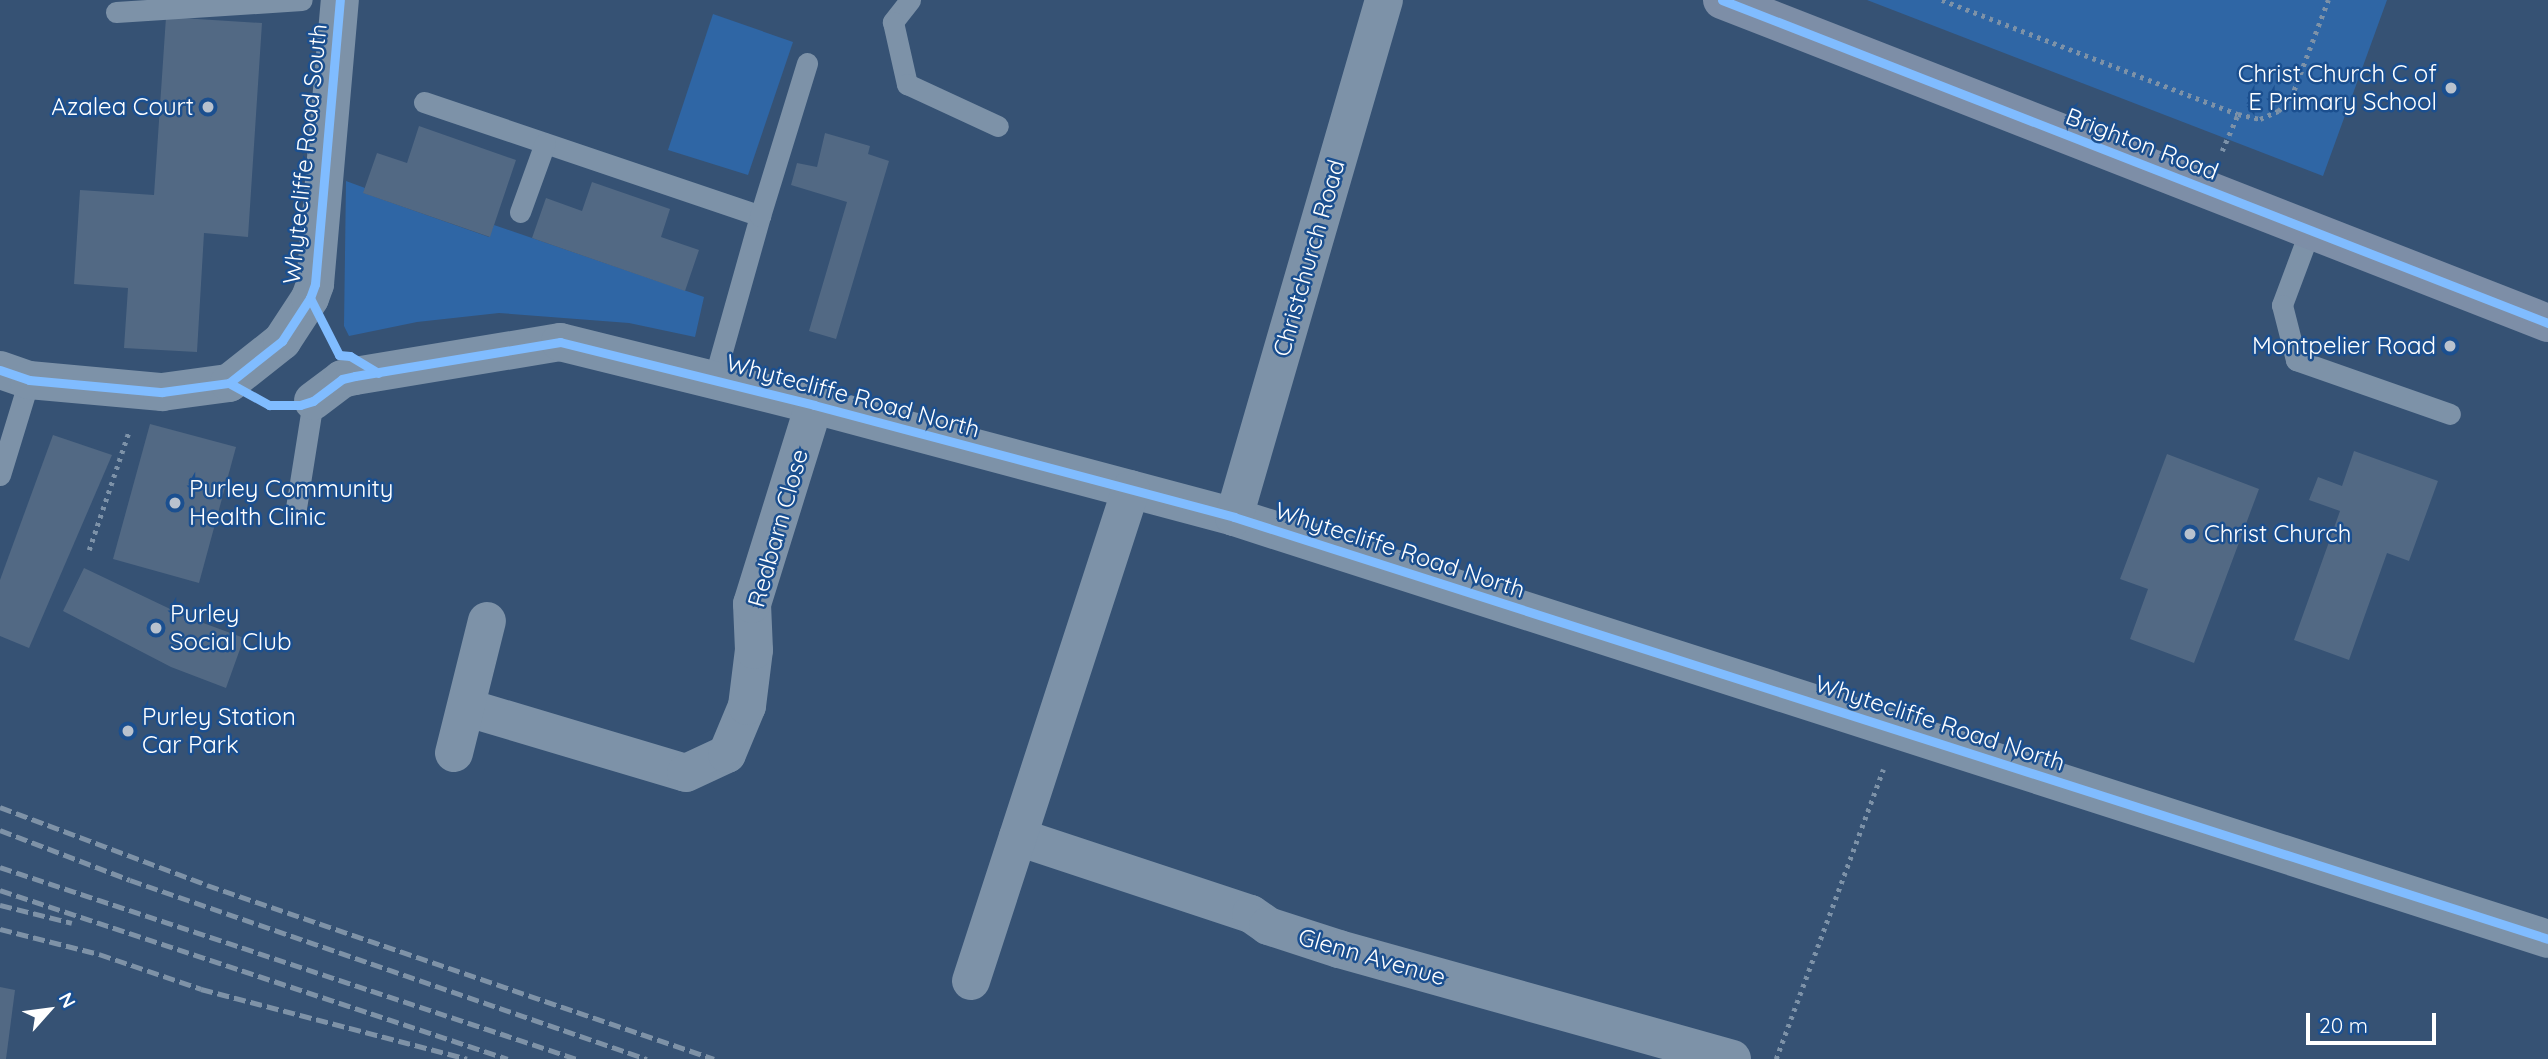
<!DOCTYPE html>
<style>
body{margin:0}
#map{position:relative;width:2548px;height:1059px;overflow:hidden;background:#365274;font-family:Quicksand,sans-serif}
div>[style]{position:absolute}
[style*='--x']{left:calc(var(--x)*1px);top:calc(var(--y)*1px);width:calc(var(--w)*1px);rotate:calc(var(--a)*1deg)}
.green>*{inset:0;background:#2f66a5}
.building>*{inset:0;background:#526984}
.path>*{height:4.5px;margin-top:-2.25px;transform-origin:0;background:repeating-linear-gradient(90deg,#7d92a8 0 3.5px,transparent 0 8.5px)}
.service>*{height:21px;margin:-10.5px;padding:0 10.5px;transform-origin:10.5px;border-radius:10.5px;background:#7d92a8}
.minor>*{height:38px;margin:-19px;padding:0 19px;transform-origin:19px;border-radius:19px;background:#7d92a8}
.primary>*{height:38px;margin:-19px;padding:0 19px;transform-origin:19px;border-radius:19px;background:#7d8ea7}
.rail>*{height:5px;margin-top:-2.5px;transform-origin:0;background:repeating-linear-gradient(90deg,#7e92a7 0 12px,transparent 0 17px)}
.cycleway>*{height:9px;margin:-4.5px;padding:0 4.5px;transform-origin:4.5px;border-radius:4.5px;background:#80bcff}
.dots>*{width:19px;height:19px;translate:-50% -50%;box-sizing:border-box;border:4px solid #1b4f8f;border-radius:50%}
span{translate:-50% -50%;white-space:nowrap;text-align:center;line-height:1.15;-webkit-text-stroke:5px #1b4f8f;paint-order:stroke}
.poi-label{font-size:24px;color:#fff}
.right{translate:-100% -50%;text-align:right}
.left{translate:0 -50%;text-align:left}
.street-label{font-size:24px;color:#fff}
.north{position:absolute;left:14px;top:975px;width:70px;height:70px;-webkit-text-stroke:5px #1b4f8f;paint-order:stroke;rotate:62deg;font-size:19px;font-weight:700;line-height:28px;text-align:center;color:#fff}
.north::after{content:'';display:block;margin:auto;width:24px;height:32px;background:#fff;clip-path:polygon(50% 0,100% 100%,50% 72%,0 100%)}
.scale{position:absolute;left:2306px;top:1013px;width:130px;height:32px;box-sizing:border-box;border:4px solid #fff;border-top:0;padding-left:9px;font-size:21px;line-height:24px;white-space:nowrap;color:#fff;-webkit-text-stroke:5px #1b4f8f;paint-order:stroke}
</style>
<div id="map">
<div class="green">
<div style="clip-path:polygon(1867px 0,2387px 0,2323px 176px)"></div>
<div style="clip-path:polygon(713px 14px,793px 42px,748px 175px,668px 150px)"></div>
<div style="clip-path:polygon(346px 181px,365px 188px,364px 193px,489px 237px,494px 225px,704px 297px,695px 337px,629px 323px,499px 313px,417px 322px,349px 336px,344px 326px)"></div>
</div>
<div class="building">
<div style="clip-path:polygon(166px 17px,262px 23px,248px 237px,204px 233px,197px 352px,124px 348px,128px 288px,74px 284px,80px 190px,154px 195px)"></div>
<div style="clip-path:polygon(419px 126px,516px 160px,490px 237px,363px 193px,377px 153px,407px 163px)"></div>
<div style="clip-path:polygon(825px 133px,870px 146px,868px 154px,889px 161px,836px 339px,809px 331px,847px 202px,791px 185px,797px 163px,817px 167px)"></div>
<div style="clip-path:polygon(592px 182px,670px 209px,661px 237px,699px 250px,685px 291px,532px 238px,546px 198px,582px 211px)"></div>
<div style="clip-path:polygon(150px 424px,236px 447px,199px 583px,113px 559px)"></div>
<div style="clip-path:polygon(53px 435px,112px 455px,29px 648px,0 636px,0 580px)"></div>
<div style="clip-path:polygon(2354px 451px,2438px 481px,2409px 561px,2387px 553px,2349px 660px,2294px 640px,2340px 511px,2309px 500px,2318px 477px,2342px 486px)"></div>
<div style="clip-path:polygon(2167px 454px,2259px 489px,2194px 663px,2130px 639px,2148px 589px,2120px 579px)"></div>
<div style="clip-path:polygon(84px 568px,187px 617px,244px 638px,226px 688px,171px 667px,63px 611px)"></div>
<div style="clip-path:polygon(0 987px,15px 990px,6px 1059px,0 1059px)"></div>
</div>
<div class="path">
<div style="--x:1942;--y:0;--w:317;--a:21.1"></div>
<div style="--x:2238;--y:114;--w:23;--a:13"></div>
<div style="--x:2260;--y:119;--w:20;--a:-24"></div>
<div style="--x:2278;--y:111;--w:18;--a:-45"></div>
<div style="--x:2291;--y:98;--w:105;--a:-69.3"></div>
<div style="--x:2222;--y:151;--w:40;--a:-66.6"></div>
<div style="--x:89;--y:550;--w:126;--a:-71.4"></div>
<div style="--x:1776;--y:1059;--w:309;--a:-69.7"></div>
</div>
<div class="service">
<div style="--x:910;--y:0;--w:28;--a:128"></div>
<div style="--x:893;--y:22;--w:64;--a:77.3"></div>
<div style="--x:907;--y:84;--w:100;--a:24.8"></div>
<div style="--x:116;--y:12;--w:186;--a:-3.7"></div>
<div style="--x:424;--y:102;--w:355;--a:18.7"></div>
<div style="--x:760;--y:216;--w:170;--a:105.7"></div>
<div style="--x:520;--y:212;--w:73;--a:-70.1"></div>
<div style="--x:760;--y:216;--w:160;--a:-72.9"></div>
<div style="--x:2310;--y:230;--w:80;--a:110.5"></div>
<div style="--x:2282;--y:305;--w:57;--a:75.7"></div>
<div style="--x:2296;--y:360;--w:163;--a:19.3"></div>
<div style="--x:0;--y:475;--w:99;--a:-73"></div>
<div style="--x:296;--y:508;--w:108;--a:-81"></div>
</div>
<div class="minor">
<div style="--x:0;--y:370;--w:31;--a:19"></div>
<div style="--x:29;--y:380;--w:134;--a:5.2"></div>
<div style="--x:162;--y:392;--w:68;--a:-7.7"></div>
<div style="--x:229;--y:383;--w:68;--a:-38.4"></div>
<div style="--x:282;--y:341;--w:51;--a:-56.9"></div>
<div style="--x:310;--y:298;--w:15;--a:-70"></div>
<div style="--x:315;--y:284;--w:285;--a:-85"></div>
<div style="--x:313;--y:401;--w:36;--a:-37"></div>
<div style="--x:342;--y:379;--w:13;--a:-13"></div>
<div style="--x:355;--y:376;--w:208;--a:-9.4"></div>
<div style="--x:560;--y:342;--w:262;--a:13.9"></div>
<div style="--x:814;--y:405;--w:435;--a:14.9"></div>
<div style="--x:1234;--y:517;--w:1380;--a:17.8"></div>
<div style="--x:1234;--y:517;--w:538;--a:-73.82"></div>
<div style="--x:468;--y:708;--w:227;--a:16.6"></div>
<div style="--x:686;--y:773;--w:45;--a:-24.9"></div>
<div style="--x:727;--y:754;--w:52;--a:-67.4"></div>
<div style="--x:747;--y:706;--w:56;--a:-82.9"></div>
<div style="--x:754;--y:650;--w:46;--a:-92.5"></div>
<div style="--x:752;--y:604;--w:208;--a:-72.7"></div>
<div style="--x:454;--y:753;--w:136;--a:-76"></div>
<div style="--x:1018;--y:837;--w:245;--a:18.3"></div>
<div style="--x:1251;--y:914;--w:21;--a:35"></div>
<div style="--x:1268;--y:926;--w:75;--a:17.9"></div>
<div style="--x:1339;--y:949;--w:408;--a:15.6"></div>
<div style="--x:971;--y:981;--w:517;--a:-71.99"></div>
</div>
<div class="primary">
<div style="--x:1722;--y:0;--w:887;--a:21.36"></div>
</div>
<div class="rail">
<div style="--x:0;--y:807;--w:221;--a:20.6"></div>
<div style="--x:207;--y:885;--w:536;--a:18.94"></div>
<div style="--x:0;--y:830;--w:139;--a:21"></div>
<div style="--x:130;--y:880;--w:547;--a:19.1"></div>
<div style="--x:0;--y:867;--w:608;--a:18.41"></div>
<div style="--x:0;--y:890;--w:535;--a:18.4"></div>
<div style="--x:0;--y:905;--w:74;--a:14"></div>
<div style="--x:0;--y:929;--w:102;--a:14.2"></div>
<div style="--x:99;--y:954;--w:108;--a:18.9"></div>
<div style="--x:201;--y:989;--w:275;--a:14.7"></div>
</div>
<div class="cycleway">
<div style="--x:1722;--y:0;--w:887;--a:21.36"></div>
<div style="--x:310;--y:298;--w:64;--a:63"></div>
<div style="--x:339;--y:355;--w:11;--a:5"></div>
<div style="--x:350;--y:356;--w:33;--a:31"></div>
<div style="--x:0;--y:370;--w:31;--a:19"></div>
<div style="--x:29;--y:380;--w:134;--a:5.2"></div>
<div style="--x:162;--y:392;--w:68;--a:-7.7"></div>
<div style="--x:229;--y:383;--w:68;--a:-38.4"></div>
<div style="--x:282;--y:341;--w:51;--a:-56.9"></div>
<div style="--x:310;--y:298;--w:15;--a:-70"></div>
<div style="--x:315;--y:284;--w:285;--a:-85"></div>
<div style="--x:229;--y:383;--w:46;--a:28.8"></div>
<div style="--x:269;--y:405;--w:31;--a:0"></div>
<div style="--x:300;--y:405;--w:14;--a:-17"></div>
<div style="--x:313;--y:401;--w:36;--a:-37"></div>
<div style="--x:342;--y:379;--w:13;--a:-13"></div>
<div style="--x:355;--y:376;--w:208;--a:-9.4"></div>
<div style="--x:560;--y:342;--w:262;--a:13.9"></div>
<div style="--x:814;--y:405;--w:435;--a:14.9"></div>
<div style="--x:1234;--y:517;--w:1380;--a:17.8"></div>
</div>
<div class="dots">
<div style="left:2451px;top:88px;background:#b9c2ce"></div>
<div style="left:208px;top:107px;background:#b9c2ce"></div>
<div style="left:2450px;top:346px;background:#b9c2ce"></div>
<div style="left:175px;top:503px;background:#b9c2ce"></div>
<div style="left:2190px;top:534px;background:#b9c2ce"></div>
<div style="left:156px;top:628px;background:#b9c2ce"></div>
<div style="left:128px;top:731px;background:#b9c2ce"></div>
</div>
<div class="poi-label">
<span class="right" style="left:2437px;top:88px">Christ Church C of<br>E Primary School</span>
<span class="right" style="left:194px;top:107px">Azalea Court</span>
<span class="right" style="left:2436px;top:346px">Montpelier Road</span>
<span class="left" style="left:189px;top:503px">Purley Community<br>Health Clinic</span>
<span class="left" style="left:2204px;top:534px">Christ Church</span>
<span class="left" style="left:170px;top:628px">Purley<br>Social Club</span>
<span class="left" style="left:142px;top:731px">Purley Station<br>Car Park</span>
</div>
<div class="street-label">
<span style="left:2142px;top:144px;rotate:21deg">Brighton Road</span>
<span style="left:305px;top:154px;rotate:-84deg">Whytecliffe Road South</span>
<span style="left:1309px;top:258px;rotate:-74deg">Christchurch Road</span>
<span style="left:853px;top:396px;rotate:15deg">Whytecliffe Road North</span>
<span style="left:778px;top:528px;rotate:-74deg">Redbarn Close</span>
<span style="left:1400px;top:550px;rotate:18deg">Whytecliffe Road North</span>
<span style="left:1940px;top:723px;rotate:18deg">Whytecliffe Road North</span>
<span style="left:1372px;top:957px;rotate:16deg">Glenn Avenue</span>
</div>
<div class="north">N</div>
<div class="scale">20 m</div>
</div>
